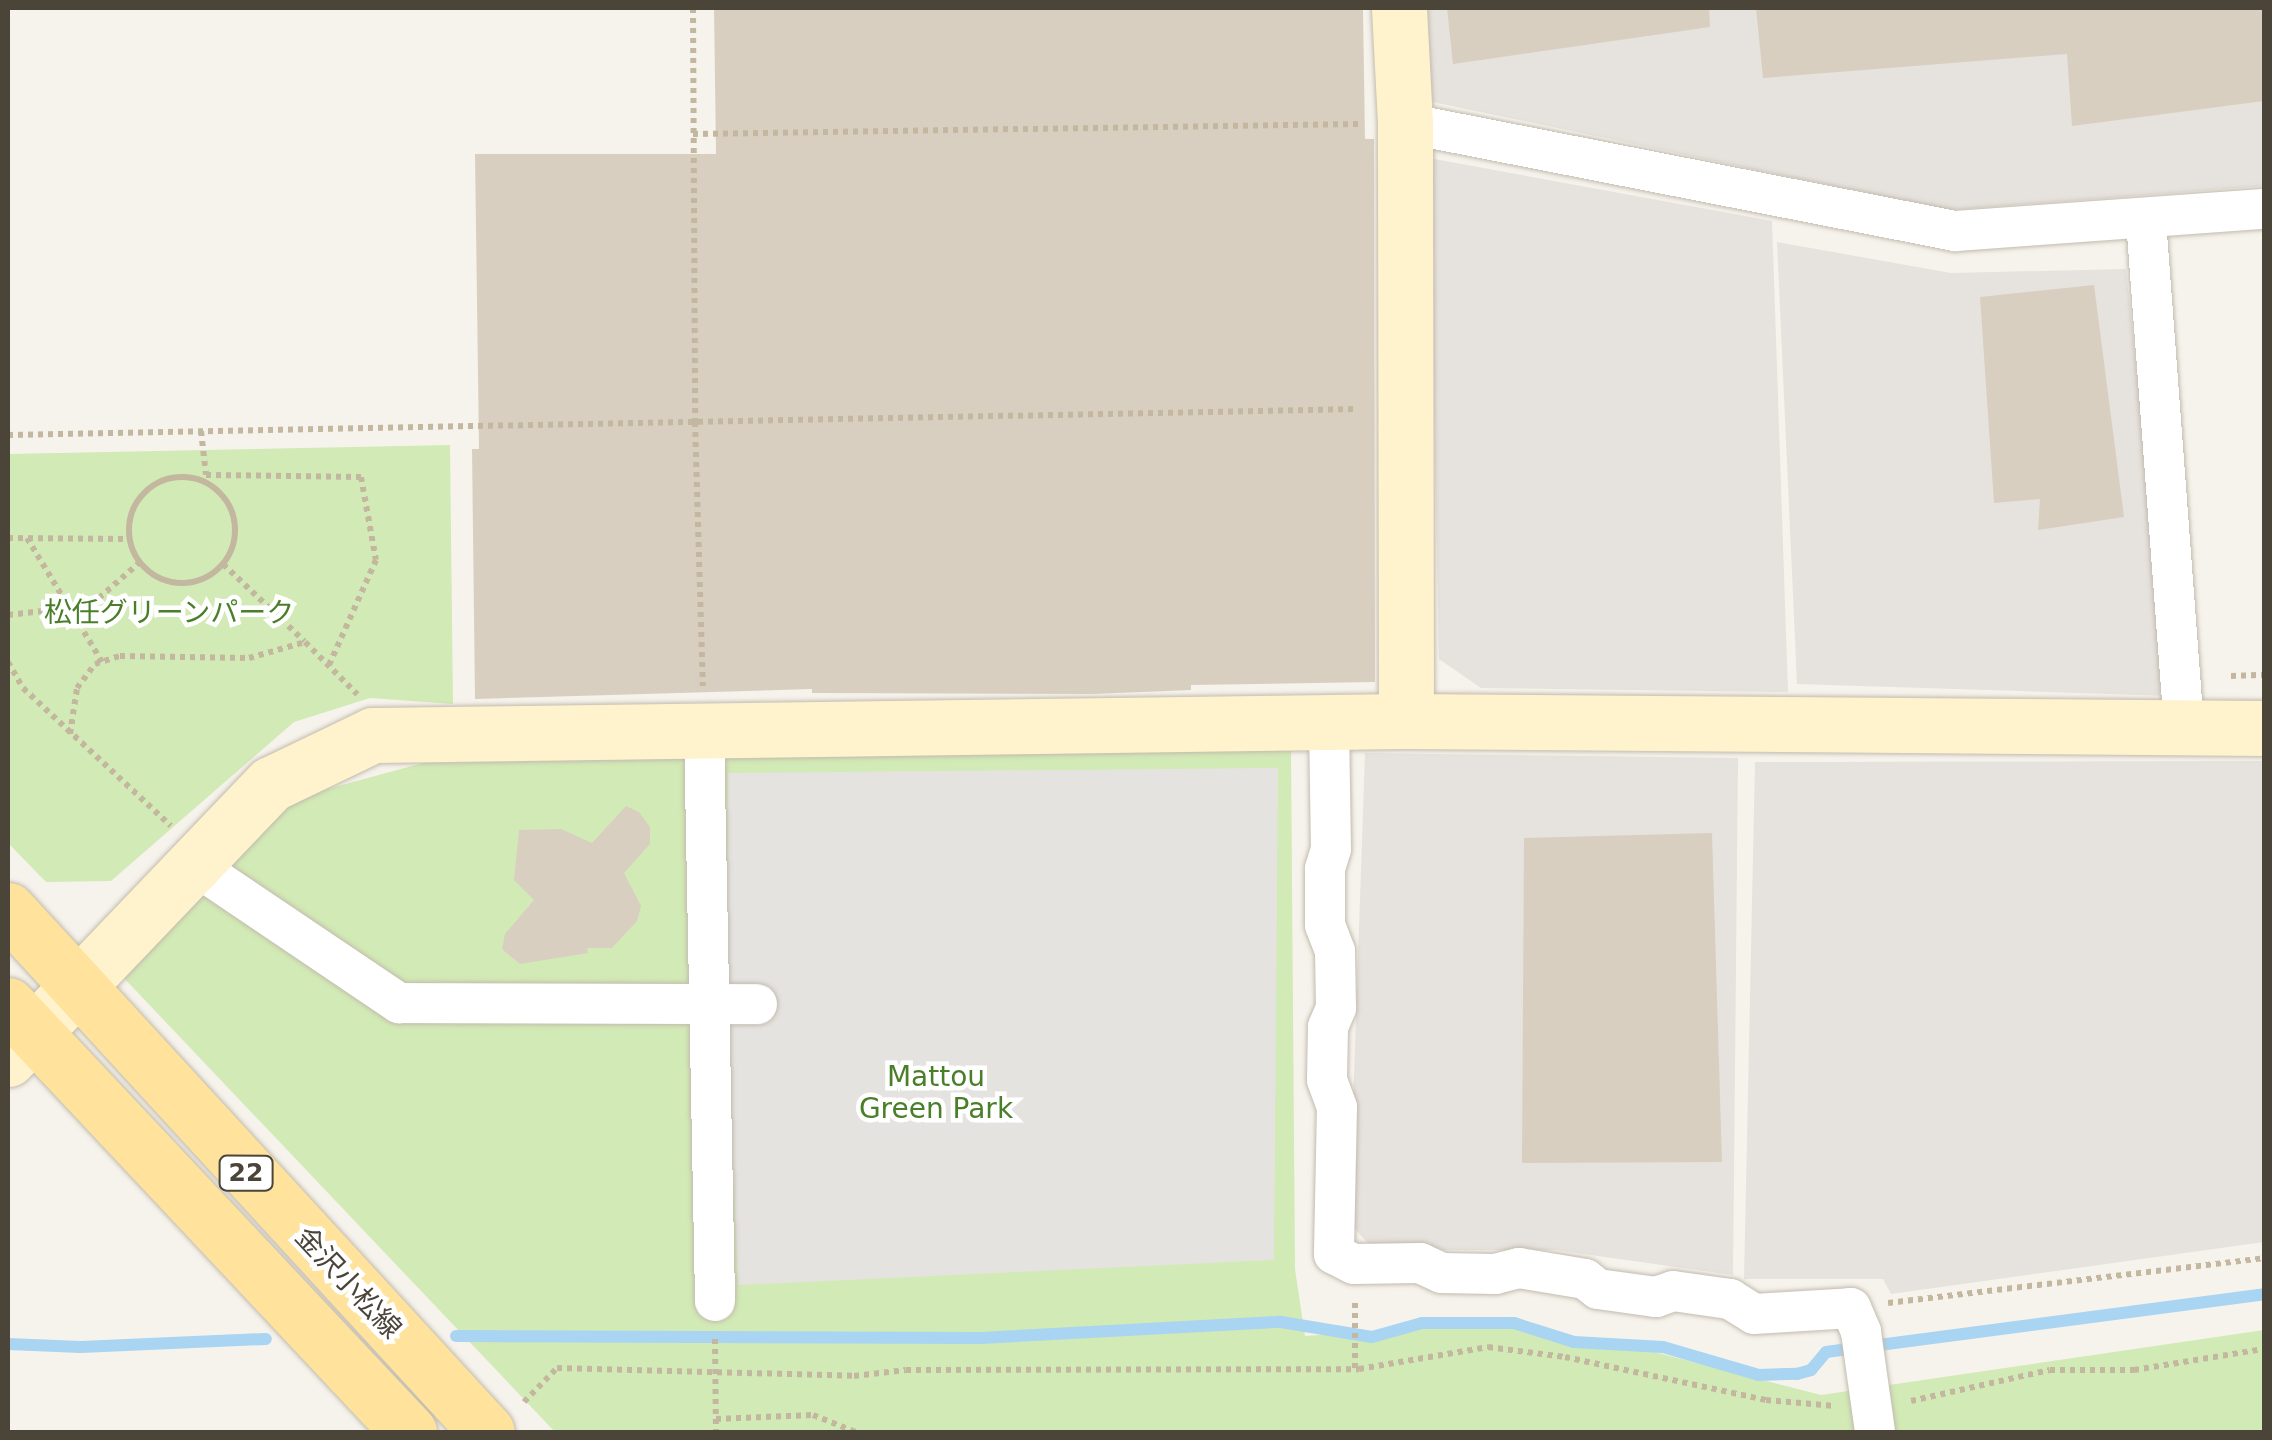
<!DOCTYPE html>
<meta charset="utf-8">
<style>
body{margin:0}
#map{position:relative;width:2272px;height:1440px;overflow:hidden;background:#f6f3ec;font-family:"DejaVu Sans","Noto Sans JP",sans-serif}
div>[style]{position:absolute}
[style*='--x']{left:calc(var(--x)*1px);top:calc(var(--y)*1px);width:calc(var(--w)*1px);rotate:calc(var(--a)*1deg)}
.industrial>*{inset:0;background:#e6e2dd}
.green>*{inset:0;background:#d2eab5}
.parking>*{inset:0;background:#e5e3e0}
.stream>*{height:12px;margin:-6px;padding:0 6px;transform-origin:6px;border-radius:6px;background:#a9d4f2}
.building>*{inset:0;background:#d8cfc1}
.path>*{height:6px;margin-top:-3px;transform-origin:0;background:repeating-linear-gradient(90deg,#c4b79f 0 5px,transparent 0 10px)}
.path>.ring{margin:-3px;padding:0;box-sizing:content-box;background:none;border:6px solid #c4b79f;border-radius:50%}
.roads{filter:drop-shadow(0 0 2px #c2bbae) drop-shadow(0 0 2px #c2bbae)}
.street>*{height:40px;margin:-20px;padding:0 20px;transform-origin:20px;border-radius:20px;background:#fff}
.secondary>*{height:55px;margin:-27.5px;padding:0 27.5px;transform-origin:27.5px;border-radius:27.5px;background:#fff3cd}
.primary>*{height:55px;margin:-27.5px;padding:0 27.5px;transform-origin:27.5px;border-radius:27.5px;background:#ffe39c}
span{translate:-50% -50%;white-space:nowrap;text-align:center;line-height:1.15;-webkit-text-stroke:9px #fff;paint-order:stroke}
.shield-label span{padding:2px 8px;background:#fff;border:2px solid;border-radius:8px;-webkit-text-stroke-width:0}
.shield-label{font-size:25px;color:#4b4439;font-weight:700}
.park-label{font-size:28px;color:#4a7f2a}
.street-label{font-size:28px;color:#4b4439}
.frame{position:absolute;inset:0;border:10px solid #4b4439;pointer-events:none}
</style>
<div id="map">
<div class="industrial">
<div style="clip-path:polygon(1427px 8px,2264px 8px,2264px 186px,1949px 210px,1428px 101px)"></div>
<div style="clip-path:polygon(1429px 158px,1772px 221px,1788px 692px,1481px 688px,1439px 659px)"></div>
<div style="clip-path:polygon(1777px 242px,1951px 273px,2126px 269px,2171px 696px,1797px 684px)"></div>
<div style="clip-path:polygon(1365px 753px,1738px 758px,1733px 1275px,1555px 1250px,1374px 1250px,1349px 1222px)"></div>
<div style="clip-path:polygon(2264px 761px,2264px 1242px,1891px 1294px,1883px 1279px,1744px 1279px,1755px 762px)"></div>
</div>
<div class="green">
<div style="clip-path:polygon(450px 445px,453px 704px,370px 698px,294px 722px,111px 881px,46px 882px,8px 843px,8px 454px)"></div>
<div style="clip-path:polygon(1291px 748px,1295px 1269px,1305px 1336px,1492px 1322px,1635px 1347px,1821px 1395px,2264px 1330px,2264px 1432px,555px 1432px,121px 975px,298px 797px,423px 763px)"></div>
</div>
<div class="parking">
<div style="clip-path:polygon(1278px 768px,1274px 1260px,738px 1285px,727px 1005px,728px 773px)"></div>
</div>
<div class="stream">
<div style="--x:456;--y:1336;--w:525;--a:0.22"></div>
<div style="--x:981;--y:1338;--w:300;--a:-3.1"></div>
<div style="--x:1281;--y:1322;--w:92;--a:9.4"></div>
<div style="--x:1372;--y:1337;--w:52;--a:-15.6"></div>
<div style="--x:1422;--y:1323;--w:92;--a:0"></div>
<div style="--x:1514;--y:1323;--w:63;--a:17.6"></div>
<div style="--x:1574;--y:1342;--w:89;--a:3.2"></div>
<div style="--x:1663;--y:1347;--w:100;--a:16.3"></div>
<div style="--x:1759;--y:1375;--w:38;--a:-2"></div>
<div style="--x:1797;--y:1374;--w:15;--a:-16"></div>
<div style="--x:1811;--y:1370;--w:23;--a:-50"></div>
<div style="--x:1826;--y:1352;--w:442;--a:-7.5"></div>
<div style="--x:8;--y:1344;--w:73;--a:2.4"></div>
<div style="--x:81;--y:1347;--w:185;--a:-2.5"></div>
</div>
<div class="building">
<div style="clip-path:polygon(714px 8px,1363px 8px,1365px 139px,1374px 139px,1375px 682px,1191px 685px,1191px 690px,1092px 694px,812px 693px,812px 689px,475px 699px,472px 449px,479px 449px,475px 154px,716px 154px)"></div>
<div style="clip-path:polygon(1447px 8px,1709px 8px,1710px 27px,1453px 64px)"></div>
<div style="clip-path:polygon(1756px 8px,2264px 8px,2264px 101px,2072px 126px,2067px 54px,1763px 78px)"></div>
<div style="clip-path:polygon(2094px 285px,2124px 517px,2038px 530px,2040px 499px,1994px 503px,1980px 297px)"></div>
<div style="clip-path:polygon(626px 806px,639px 812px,650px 827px,650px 844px,624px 873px,641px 906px,637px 921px,612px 948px,587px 948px,588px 953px,520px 964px,502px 949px,505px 934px,534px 900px,514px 880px,519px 830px,561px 829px,592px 843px)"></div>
<div style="clip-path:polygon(1712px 833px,1722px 1162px,1522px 1163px,1524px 838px)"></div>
</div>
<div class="path">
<div style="--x:693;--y:8;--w:414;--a:89.7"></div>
<div style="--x:695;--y:422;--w:264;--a:88.3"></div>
<div style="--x:693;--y:134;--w:669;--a:-0.86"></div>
<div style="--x:201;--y:431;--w:44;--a:83.5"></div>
<div style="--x:8;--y:435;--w:1350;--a:-1.1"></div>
<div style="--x:206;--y:475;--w:155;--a:0.7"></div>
<div style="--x:361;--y:477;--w:84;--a:79.8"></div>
<div style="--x:376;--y:560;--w:115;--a:114.1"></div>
<div class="ring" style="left:129px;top:477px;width:100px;height:100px"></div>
<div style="--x:8;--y:538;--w:122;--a:0.5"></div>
<div style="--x:27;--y:538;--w:145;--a:58.8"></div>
<div style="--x:223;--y:564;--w:112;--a:43.5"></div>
<div style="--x:8;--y:615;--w:61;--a:-6.5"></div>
<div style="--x:69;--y:608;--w:32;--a:-18"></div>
<div style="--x:99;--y:598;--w:55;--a:-41.3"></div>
<div style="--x:8;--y:662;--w:30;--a:60"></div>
<div style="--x:23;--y:688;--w:202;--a:43"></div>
<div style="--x:2231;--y:676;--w:33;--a:-2"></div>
<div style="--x:70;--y:734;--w:47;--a:-81.3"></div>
<div style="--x:77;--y:688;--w:30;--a:-53"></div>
<div style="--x:95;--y:664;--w:26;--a:-18"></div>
<div style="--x:120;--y:656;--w:129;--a:0.9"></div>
<div style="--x:249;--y:658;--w:58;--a:-15.9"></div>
<div style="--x:305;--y:642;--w:74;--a:45"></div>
<div style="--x:1888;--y:1303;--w:379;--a:-6.8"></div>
<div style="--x:715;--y:1339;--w:93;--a:89.4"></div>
<div style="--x:1355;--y:1368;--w:67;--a:-90"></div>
<div style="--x:1911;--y:1401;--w:142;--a:-12.6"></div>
<div style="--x:2050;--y:1370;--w:84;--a:0"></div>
<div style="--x:2134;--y:1370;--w:132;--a:-9.2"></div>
<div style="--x:524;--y:1402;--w:47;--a:-45.9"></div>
<div style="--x:557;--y:1368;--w:297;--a:1.5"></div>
<div style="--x:854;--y:1376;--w:52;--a:-6.6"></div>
<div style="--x:906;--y:1370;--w:453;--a:-0.1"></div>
<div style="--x:1359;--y:1369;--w:131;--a:-9.7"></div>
<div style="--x:1488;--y:1347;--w:78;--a:7.4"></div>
<div style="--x:1565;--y:1357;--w:206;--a:12.1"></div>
<div style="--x:1766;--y:1400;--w:69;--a:5"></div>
<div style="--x:716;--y:1419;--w:97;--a:-2.4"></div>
<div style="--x:813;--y:1415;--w:46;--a:21.6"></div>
</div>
<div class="roads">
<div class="street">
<div style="--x:1405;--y:123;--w:561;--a:11.11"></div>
<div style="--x:1955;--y:231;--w:310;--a:-4.1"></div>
<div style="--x:2146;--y:220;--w:509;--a:85.72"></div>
<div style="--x:1329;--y:723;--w:126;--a:89.1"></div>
<div style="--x:1331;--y:849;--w:21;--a:107"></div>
<div style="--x:1325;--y:869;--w:56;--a:90"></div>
<div style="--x:1325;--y:925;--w:28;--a:69"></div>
<div style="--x:1335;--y:951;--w:57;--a:89"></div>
<div style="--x:1336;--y:1008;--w:21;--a:113"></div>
<div style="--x:1328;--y:1027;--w:53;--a:91.1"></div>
<div style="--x:1327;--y:1080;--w:29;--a:70"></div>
<div style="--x:1337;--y:1107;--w:147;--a:91.2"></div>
<div style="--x:1334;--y:1254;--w:22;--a:27"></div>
<div style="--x:1354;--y:1264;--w:66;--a:-0.9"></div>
<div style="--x:1420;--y:1263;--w:23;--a:25"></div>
<div style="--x:1441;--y:1273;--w:54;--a:1.1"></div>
<div style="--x:1495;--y:1274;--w:25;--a:-14"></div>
<div style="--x:1519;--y:1268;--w:67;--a:9.5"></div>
<div style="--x:1585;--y:1279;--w:16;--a:38"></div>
<div style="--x:1598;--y:1289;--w:59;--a:7.9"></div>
<div style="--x:1656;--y:1297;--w:18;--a:-19"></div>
<div style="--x:1673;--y:1291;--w:58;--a:8"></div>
<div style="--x:1730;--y:1299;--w:28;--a:32"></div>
<div style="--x:1754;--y:1314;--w:97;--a:-3.5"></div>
<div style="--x:1851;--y:1308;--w:26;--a:67"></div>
<div style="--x:1861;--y:1332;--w:101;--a:82"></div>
<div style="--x:704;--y:731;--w:570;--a:88.89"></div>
<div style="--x:197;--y:867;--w:244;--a:34"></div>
<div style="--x:399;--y:1003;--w:358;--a:0.2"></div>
</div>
<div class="secondary">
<div style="--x:1406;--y:721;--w:858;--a:0.47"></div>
<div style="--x:8;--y:1059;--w:381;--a:-46.3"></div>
<div style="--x:271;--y:784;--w:113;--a:-25.7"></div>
<div style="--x:373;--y:735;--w:1033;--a:-0.78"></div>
<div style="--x:1406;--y:721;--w:598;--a:-90.1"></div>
<div style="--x:1405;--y:123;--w:115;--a:-93"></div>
</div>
<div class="primary">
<div style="--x:8;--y:910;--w:708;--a:47.46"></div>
<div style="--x:8;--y:1005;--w:586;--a:46.8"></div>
</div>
</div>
<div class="shield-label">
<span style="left:246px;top:1173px">22</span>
</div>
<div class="park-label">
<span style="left:169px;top:613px">松任グリーンパーク</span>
<span style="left:936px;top:1093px">Mattou<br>Green Park</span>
</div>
<div class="street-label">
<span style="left:348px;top:1283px;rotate:47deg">金沢小松線</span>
</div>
<div class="frame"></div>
</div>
